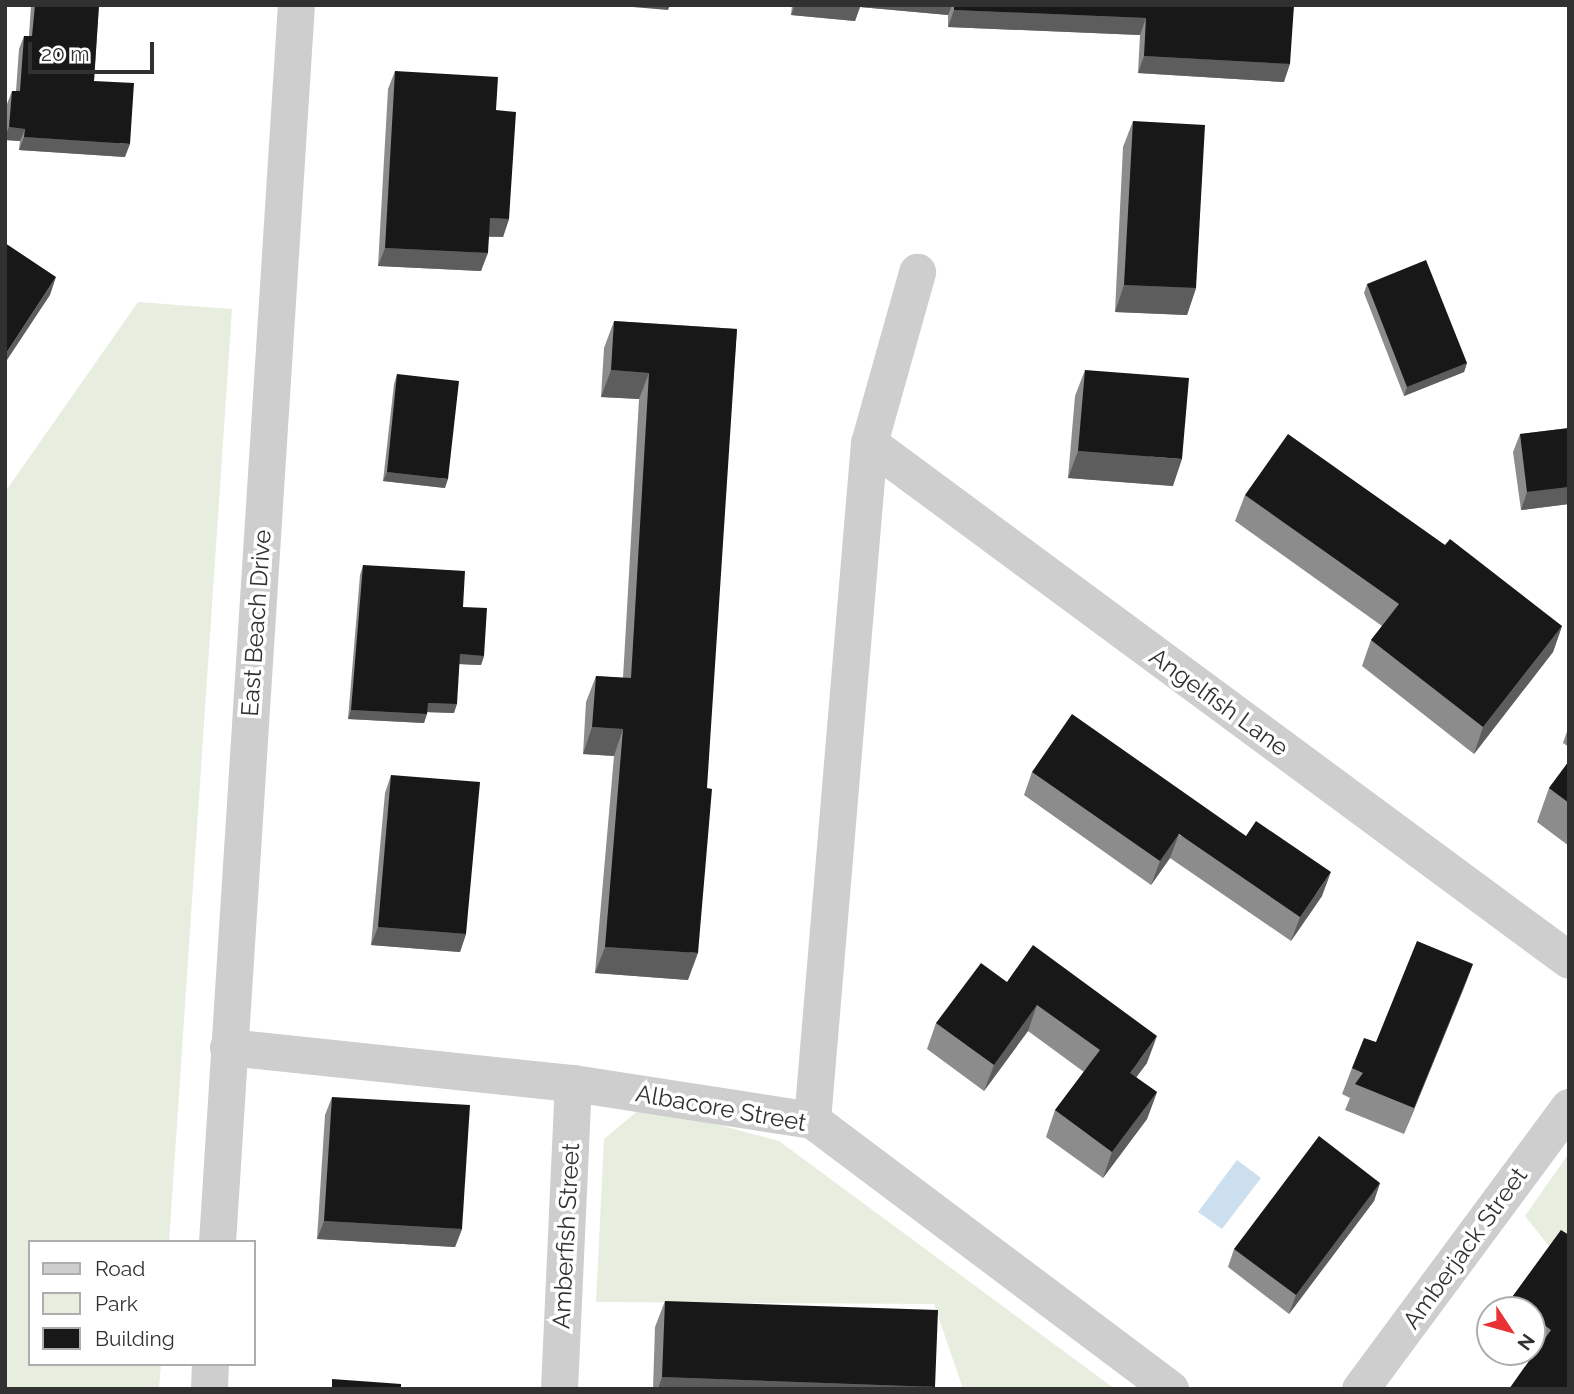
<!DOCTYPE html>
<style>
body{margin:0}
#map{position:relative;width:1574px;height:1394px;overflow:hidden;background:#fff;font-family:Raleway,sans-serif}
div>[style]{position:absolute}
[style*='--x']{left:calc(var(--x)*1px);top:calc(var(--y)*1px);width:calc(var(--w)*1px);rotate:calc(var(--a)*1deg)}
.green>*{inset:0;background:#e7eee0}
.water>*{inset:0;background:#ccdfee}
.street>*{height:37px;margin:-18.5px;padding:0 18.5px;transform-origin:18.5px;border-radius:18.5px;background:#cecece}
.wall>*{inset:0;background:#8c8c8c}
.shaded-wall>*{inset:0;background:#5d5d5d}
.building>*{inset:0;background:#181818}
span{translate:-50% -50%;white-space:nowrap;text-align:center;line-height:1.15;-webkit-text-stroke:7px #fff;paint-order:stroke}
.street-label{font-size:24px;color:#313131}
.frame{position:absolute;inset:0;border:7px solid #313131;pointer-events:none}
.legend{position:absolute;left:28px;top:1240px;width:228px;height:126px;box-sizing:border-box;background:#fff;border:2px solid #adadad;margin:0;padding:9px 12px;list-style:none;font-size:21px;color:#313131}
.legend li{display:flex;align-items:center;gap:14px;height:35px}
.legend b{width:35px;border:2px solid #adadad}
.north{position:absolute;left:1476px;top:1296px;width:70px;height:70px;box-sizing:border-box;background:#fff;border:2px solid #adadad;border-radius:50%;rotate:126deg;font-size:19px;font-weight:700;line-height:28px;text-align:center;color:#313131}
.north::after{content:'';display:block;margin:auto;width:24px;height:32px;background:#ea3235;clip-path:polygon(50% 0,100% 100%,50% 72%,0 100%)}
.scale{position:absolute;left:28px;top:42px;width:126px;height:32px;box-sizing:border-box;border:4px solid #313131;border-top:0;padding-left:9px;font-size:21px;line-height:24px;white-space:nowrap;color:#313131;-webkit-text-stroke:5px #fff;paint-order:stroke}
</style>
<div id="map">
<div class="green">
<div style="clip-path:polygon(138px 302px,232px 309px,169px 1242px,30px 1242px,30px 1364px,161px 1364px,159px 1389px,5px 1389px,5px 492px)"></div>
<div style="clip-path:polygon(645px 1105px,779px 1141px,1115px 1389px,963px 1389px,934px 1304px,596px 1302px,604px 1139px)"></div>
<div style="clip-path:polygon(1569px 1153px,1569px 1250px,1552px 1250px,1525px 1216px)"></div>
</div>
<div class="water">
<div style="clip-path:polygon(1237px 1160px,1261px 1178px,1222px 1229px,1198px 1212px)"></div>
</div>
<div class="street">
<div style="--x:869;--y:443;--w:870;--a:36.45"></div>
<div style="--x:228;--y:1047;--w:347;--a:6"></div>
<div style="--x:573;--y:1083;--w:242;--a:8.8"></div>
<div style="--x:812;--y:1120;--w:448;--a:36.9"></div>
<div style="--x:812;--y:1120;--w:679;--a:-85.19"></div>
<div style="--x:869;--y:443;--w:178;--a:-74.3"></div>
<div style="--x:217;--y:1242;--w:1240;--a:-86.35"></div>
<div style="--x:209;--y:1389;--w:25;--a:-88"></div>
<div style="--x:559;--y:1389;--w:306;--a:-87.4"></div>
<div style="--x:1360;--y:1389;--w:351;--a:-53.5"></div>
</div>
<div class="wall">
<div style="clip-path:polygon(31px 5px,99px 5px,94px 81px,125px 157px,19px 150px,20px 141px,5px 140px,7px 104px,12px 91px,16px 91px,19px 49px,24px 36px,29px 36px)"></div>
<div style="clip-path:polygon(792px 5px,1294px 5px,1284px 82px,1138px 73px,1140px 35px,948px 27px,948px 15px,860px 7px,855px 21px,791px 15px)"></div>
<div style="clip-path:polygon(395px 71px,496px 110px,509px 219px,503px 237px,489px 237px,481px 271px,378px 266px,388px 89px)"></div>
<div style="clip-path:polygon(1133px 121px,1196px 288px,1187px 315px,1115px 312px,1123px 147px)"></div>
<div style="clip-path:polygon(1367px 284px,1467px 363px,1464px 372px,1404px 396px,1364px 293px)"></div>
<div style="clip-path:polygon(614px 321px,737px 329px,688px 980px,595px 973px,614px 756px,583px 754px,586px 702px,596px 676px,623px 678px,639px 399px,601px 397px,604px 348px)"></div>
<div style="clip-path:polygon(1085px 370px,1173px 486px,1068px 478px,1075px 396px)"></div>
<div style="clip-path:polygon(397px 374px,445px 488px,383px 481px,394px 384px)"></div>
<div style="clip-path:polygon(1569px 428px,1569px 504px,1521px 510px,1513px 452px,1520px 434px)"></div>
<div style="clip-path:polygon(1245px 495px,1445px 545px,1562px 626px,1553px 652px,1474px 754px,1362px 666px,1371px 640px,1382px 626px,1235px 521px)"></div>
<div style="clip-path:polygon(363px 565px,463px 607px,484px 656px,481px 665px,459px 664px,454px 713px,427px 712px,424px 723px,348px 719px,360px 575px)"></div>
<div style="clip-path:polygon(1569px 726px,1569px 747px,1563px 743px)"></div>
<div style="clip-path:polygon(1569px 761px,1569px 846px,1537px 822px,1549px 788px)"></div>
<div style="clip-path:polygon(1032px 772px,1322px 896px,1291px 941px,1170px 858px,1151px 885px,1024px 795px)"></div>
<div style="clip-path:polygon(391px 775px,466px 934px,460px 952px,371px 945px,385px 793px)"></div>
<div style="clip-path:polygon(1473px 964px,1463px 990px,1404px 1134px,1345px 1110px,1350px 1098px,1342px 1094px,1352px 1068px,1376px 1042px)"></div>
<div style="clip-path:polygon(1007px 982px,1147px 1063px,1136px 1077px,1157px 1092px,1147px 1119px,1103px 1178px,1046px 1137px,1055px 1110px,1084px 1072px,1028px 1031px,984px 1091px,927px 1049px,936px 1023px)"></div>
<div style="clip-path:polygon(332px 1097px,462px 1229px,455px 1247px,317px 1239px,325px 1115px)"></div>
<div style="clip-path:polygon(1380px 1183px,1374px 1201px,1289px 1314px,1228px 1267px,1234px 1249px)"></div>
<div style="clip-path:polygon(1561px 1230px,1569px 1389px,1532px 1349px,1532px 1310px,1506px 1310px,1510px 1300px)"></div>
<div style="clip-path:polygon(665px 1301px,934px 1389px,653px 1389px,655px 1327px)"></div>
</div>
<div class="shaded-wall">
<div style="clip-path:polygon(609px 5px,670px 5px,668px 10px)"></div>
<div style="clip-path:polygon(795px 5px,952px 5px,948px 15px,860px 7px,855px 21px,791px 15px)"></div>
<div style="clip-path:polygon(954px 10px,1146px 18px,1140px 35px,948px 27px)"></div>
<div style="clip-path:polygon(1144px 56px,1290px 64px,1284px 82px,1138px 73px)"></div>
<div style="clip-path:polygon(9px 127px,25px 129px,20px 141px,5px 140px,5px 137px)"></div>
<div style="clip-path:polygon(24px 137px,130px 144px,125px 157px,19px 150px)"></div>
<div style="clip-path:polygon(490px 218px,509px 219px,503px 237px,483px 236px)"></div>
<div style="clip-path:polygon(385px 248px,488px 253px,481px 271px,378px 266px)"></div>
<div style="clip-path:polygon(56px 277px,50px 295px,5px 363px,5px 355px)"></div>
<div style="clip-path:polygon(1124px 285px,1196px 288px,1187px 315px,1115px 312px)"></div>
<div style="clip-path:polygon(1467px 363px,1464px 372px,1404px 396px,1407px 387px)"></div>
<div style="clip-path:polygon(611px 370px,649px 373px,639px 399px,601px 397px)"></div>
<div style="clip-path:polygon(1078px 451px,1182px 459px,1173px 486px,1068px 478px)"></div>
<div style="clip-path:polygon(387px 472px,448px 479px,445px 488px,383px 481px)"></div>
<div style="clip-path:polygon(1569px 487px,1569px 504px,1521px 510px,1527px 492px)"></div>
<div style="clip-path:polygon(1562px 626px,1553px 652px,1474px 754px,1483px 727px)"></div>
<div style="clip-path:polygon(460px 654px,484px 656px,481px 665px,457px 664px)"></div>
<div style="clip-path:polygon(428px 703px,457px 704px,454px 713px,424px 712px)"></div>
<div style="clip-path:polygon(351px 710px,427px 714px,424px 723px,348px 719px)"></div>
<div style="clip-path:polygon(592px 727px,623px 729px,614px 756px,583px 754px)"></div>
<div style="clip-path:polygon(1179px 834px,1170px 858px,1151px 885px,1160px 861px)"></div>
<div style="clip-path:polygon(1331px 872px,1322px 896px,1291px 941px,1300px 917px)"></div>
<div style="clip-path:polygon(378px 927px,466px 934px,460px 952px,371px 945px)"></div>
<div style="clip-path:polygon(605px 947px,698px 953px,688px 980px,595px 973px)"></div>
<div style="clip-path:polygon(1473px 964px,1463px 990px,1404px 1134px,1414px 1108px)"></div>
<div style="clip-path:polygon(1037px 1005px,1028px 1031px,984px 1091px,994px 1065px)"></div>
<div style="clip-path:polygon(1157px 1036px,1147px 1063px,1120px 1099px,1130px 1073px)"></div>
<div style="clip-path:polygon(1157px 1092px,1147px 1119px,1103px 1178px,1112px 1152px)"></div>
<div style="clip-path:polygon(1380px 1183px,1374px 1201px,1289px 1314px,1296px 1295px)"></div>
<div style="clip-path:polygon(324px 1221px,462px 1229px,455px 1247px,317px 1239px)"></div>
<div style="clip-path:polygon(662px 1377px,935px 1387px,934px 1389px,658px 1389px)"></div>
</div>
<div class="building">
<div style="clip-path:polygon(35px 5px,99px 5px,94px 81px,134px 83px,130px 144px,24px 137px,25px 129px,9px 127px,12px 91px,20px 91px,24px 36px,32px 36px)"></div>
<div style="clip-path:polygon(954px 5px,1294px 5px,1290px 64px,1144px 56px,1146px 18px,954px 10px)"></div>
<div style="clip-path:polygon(395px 71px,498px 77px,496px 110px,516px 112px,509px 219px,490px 218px,488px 253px,385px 248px)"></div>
<div style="clip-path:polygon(1133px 121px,1205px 125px,1196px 288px,1124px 285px)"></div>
<div style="clip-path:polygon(5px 243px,56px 277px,5px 355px)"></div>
<div style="clip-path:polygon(1426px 260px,1467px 363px,1407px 387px,1367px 284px)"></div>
<div style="clip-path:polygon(614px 321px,737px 329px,707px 788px,712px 789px,698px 953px,605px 947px,623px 729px,592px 727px,596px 676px,631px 678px,649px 373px,611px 370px)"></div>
<div style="clip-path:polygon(1085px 370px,1189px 378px,1182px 459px,1078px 451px)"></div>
<div style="clip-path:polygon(397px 374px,459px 381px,448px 479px,387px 472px)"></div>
<div style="clip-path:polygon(1569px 428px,1569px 487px,1527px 492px,1520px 434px)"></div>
<div style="clip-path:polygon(1288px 434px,1445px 545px,1450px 539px,1562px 626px,1483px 727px,1371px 640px,1399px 604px,1245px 495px)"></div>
<div style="clip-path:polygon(363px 565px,465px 571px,463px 607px,487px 608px,484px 656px,460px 654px,457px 704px,428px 703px,427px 714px,351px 710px)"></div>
<div style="clip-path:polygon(1072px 714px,1246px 836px,1256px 821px,1331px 872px,1300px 917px,1179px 834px,1160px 861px,1032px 772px)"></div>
<div style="clip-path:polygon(1569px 761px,1569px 803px,1549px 788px)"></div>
<div style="clip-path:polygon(391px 775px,480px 782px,466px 934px,378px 927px)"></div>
<div style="clip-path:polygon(1417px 941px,1473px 964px,1414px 1108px,1355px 1084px,1363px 1073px,1352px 1068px,1364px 1038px,1376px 1042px)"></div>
<div style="clip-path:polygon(1033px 945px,1157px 1036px,1130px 1073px,1157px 1092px,1112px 1152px,1055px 1110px,1100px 1050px,1037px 1005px,994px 1065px,936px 1023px,981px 963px,1007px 982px)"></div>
<div style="clip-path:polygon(332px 1097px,470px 1105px,462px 1229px,324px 1221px)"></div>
<div style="clip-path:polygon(1319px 1136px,1380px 1183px,1296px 1295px,1234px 1249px)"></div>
<div style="clip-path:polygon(1561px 1230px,1569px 1235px,1569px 1389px,1509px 1389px,1551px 1330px,1532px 1316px,1532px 1310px,1524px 1310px,1510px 1300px)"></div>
<div style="clip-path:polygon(665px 1301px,938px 1310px,935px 1387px,662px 1377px)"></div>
<div style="clip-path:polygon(332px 1379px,401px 1384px,401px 1389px,332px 1389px)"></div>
</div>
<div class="street-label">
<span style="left:256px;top:623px;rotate:-86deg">East Beach Drive</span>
<span style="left:1219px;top:702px;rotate:36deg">Angelfish Lane</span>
<span style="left:721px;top:1108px;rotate:10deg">Albacore Street</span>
<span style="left:566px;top:1236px;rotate:-87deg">Amberfish Street</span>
<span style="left:1465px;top:1248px;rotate:-54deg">Amberjack Street</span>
</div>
<div class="frame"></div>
<ul class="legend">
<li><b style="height:9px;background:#cecece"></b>Road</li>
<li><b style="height:19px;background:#e7eee0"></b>Park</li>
<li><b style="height:19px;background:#181818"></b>Building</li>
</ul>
<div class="north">N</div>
<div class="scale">20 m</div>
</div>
